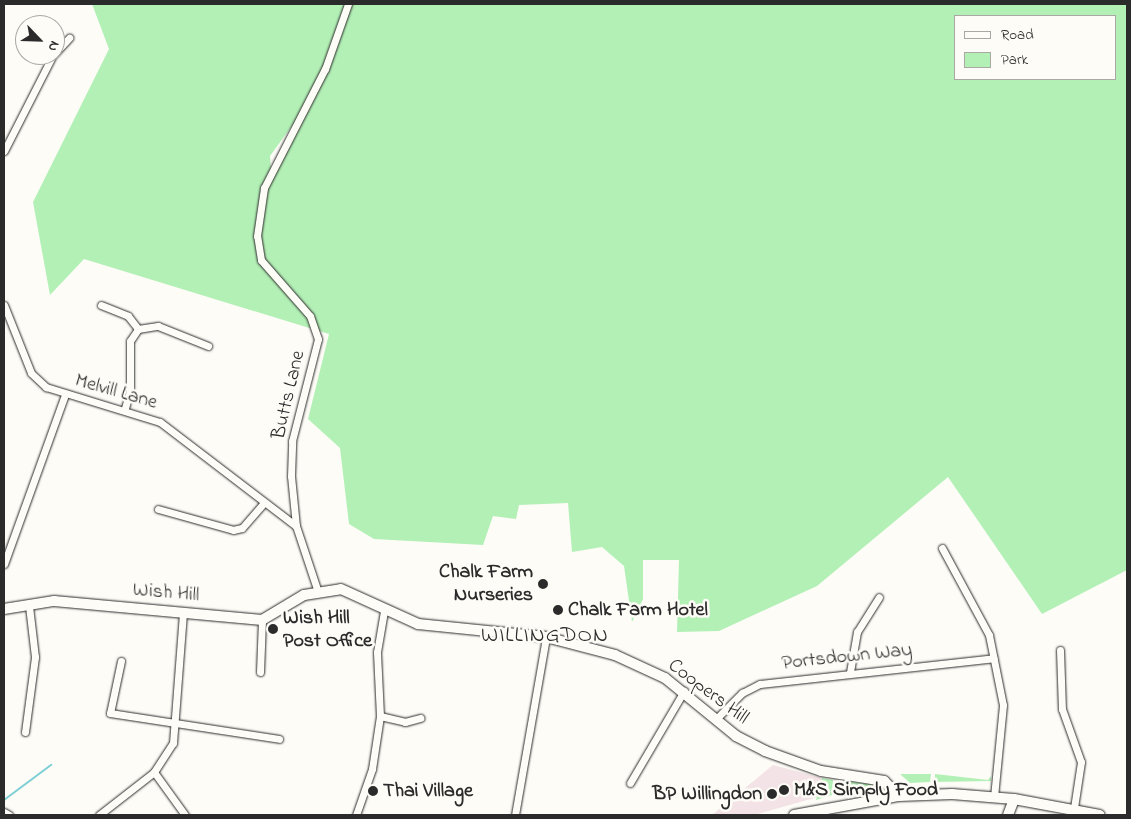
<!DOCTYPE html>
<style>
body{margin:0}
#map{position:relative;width:1131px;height:819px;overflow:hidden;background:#fdfcf7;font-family:"Indie Flower",sans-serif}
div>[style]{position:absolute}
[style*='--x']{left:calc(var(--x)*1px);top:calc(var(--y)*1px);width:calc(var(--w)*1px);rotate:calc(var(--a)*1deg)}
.built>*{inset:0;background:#f4e3e6}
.green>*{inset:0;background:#b3f0b6}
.stream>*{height:2px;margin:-1px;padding:0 1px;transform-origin:1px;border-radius:1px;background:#7ecfd6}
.roads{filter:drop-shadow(0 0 1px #2b2b2b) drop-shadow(0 0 1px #2b2b2b)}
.street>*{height:7px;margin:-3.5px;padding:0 3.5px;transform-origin:3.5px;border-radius:3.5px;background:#fdfcf7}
.secondary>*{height:10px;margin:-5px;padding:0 5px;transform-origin:5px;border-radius:5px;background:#fdfcf7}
.primary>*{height:10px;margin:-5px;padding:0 5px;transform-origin:5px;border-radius:5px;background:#fdfcf7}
.dots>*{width:14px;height:14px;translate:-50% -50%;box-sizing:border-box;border:2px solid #fdfcf7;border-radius:50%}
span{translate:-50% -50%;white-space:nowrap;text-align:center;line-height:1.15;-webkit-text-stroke:5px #fdfcf7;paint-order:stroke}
.street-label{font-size:20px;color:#2b2b2b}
.poi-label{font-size:20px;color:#2b2b2b;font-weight:700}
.right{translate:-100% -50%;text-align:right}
.left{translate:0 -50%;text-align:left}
.quarter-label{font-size:22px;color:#2b2b2b;letter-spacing:1px}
.frame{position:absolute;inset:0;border:5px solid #2b2b2b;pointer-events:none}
.legend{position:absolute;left:954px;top:15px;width:162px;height:65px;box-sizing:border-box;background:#fdfcf7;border:1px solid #a9a8a5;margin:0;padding:6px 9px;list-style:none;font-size:15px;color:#2b2b2b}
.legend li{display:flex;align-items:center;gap:10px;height:25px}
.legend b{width:25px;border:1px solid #a9a8a5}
.north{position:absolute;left:15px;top:15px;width:50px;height:50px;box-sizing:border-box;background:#fdfcf7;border:1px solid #a9a8a5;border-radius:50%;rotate:114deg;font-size:14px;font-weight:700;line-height:20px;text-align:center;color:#2b2b2b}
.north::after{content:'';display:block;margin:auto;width:18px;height:22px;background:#2b2b2b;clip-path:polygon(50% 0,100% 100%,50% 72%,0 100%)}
</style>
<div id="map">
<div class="built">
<div style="clip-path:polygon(773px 765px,822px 778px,818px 797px,754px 815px,712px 815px)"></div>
</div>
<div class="green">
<div style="clip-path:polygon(evenodd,92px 4px,1127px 4px,1127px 570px,1042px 614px,948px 477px,817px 586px,719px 631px,677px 632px,679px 560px,643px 560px,643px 599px,632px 622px,624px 566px,602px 547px,572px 552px,568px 503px,519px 505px,516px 519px,493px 516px,483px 545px,374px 539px,349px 524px,340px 448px,308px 419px,329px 334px,84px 259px,50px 295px,33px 202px,109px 49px,92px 4px,955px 16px,1115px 16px,1115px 79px,955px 79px,955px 16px,92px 4px,299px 116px,300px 120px,272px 180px,270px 156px,299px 116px)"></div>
<div style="clip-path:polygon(900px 774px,931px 774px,930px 782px,910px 783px)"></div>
<div style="clip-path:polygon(935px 774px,988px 780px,991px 776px,991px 781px,935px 782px)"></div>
<div style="clip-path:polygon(822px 778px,833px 780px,832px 795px,816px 800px)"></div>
<div style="clip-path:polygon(839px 781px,881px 785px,884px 787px,833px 795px)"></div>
</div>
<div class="stream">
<div style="--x:4;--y:800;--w:59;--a:-36.7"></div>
</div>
<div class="roads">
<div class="street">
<div style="--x:55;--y:53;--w:21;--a:-47"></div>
<div style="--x:4;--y:151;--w:108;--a:-63"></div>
<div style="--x:4;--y:305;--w:73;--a:68.3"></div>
<div style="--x:31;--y:373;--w:21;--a:43"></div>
<div style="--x:46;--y:387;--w:119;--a:17.1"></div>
<div style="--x:160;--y:422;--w:171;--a:37.4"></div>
<div style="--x:101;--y:305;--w:29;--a:22"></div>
<div style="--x:128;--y:316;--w:16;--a:52"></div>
<div style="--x:125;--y:408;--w:18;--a:-74"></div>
<div style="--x:130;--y:391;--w:50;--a:-90"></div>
<div style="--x:130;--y:341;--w:14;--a:-56"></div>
<div style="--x:138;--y:329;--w:20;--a:-9"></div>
<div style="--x:158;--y:326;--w:54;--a:21.8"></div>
<div style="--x:158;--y:509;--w:78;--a:15.6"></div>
<div style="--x:233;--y:530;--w:9;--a:-13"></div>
<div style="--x:242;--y:528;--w:32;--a:-49"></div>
<div style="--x:942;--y:548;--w:99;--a:61.6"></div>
<div style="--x:989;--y:635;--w:71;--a:78.7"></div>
<div style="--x:1003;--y:705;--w:92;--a:95.6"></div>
<div style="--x:4;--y:564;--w:180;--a:-70.2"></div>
<div style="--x:317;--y:589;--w:66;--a:-108.4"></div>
<div style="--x:296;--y:526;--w:50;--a:-95.7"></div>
<div style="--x:291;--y:476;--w:35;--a:-88"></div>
<div style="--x:292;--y:441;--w:105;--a:-75.7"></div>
<div style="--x:318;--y:339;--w:24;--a:-109"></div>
<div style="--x:310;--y:316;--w:74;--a:-131.2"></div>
<div style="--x:261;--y:260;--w:24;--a:-99"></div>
<div style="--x:257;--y:236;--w:49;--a:-81.7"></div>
<div style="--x:264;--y:188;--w:134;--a:-62.9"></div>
<div style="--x:325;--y:69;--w:69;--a:-70.5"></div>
<div style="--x:1060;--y:650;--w:59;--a:88.1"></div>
<div style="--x:1062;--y:709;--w:56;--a:70.3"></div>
<div style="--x:1081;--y:762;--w:47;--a:98.7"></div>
<div style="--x:121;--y:661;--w:53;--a:101.9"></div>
<div style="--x:110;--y:713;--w:171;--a:8.7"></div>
<div style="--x:260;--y:672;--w:52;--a:-87.8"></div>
<div style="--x:850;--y:672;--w:41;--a:-80.1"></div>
<div style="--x:857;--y:632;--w:41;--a:-57.8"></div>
<div style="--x:380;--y:716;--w:26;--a:13"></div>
<div style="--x:405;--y:722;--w:16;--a:-15"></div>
<div style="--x:716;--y:719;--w:37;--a:-45"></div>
<div style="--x:742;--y:693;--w:20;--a:-27"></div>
<div style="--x:760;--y:684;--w:235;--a:-6.3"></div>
<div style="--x:25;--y:732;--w:76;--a:-82.4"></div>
<div style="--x:35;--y:657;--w:51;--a:-96.7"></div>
<div style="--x:154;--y:772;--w:53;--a:54.2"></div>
<div style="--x:630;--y:783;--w:107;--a:-59.6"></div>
<div style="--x:4;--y:812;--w:6;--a:31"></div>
<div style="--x:99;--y:815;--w:70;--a:-38"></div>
<div style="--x:154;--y:772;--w:35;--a:-57"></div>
<div style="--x:173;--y:743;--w:131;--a:-85.6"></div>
<div style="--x:356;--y:815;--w:49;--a:-70.8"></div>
<div style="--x:372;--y:769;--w:54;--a:-81.4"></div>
<div style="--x:380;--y:716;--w:64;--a:-92.7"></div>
<div style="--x:377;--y:652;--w:42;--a:-80.3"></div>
<div style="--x:515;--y:815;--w:181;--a:-80.1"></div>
</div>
<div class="secondary">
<div style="--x:4;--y:609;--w:51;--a:-9.1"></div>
<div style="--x:54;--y:601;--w:209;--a:5.2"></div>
<div style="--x:262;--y:620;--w:49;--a:-30.8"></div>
<div style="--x:304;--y:595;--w:37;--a:-9"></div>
<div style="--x:341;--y:589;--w:85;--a:24.4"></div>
<div style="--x:418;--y:624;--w:129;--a:5.8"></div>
<div style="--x:546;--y:637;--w:71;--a:14.6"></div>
<div style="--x:615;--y:655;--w:55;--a:24.7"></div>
<div style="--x:665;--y:678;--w:92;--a:39.2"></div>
<div style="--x:736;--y:736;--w:33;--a:27"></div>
<div style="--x:765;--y:751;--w:59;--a:19.7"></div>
<div style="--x:821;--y:771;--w:64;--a:9"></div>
<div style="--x:884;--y:781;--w:21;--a:45"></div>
<div style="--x:1008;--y:815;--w:17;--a:-69"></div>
</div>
<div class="primary">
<div style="--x:794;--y:815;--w:107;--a:-10.3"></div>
<div style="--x:899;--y:796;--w:53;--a:-2.2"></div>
<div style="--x:952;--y:794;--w:62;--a:4.6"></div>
<div style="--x:1014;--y:799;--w:87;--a:10.5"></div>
</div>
</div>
<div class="dots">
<div style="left:543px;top:584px;background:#2b2b2b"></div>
<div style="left:558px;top:610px;background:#2b2b2b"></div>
<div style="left:273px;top:629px;background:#2b2b2b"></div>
<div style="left:784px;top:790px;background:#2b2b2b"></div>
<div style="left:373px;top:791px;background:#2b2b2b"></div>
<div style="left:772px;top:794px;background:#2b2b2b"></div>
</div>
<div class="street-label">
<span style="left:116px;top:392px;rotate:16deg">Melvill Lane</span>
<span style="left:289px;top:395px;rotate:-77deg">Butts Lane</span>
<span style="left:166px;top:593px;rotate:5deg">Wish Hill</span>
<span style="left:847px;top:657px;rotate:-6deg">Portsdown Way</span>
<span style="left:708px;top:692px;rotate:37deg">Coopers Hill</span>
</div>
<div class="poi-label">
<span class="right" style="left:533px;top:584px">Chalk Farm<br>Nurseries</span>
<span class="left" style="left:568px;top:610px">Chalk Farm Hotel</span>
<span class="left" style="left:283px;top:630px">Wish Hill<br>Post Office</span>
<span class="left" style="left:794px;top:790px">M&amp;S Simply Food</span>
<span class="left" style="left:383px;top:791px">Thai Village</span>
<span class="right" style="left:762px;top:794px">BP Willingdon</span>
</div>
<div class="quarter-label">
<span style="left:545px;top:637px">WILLINGDON</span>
</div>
<div class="frame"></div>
<ul class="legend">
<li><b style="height:6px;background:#fdfcf7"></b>Road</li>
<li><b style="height:14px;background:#b3f0b6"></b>Park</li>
</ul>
<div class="north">N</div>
</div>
